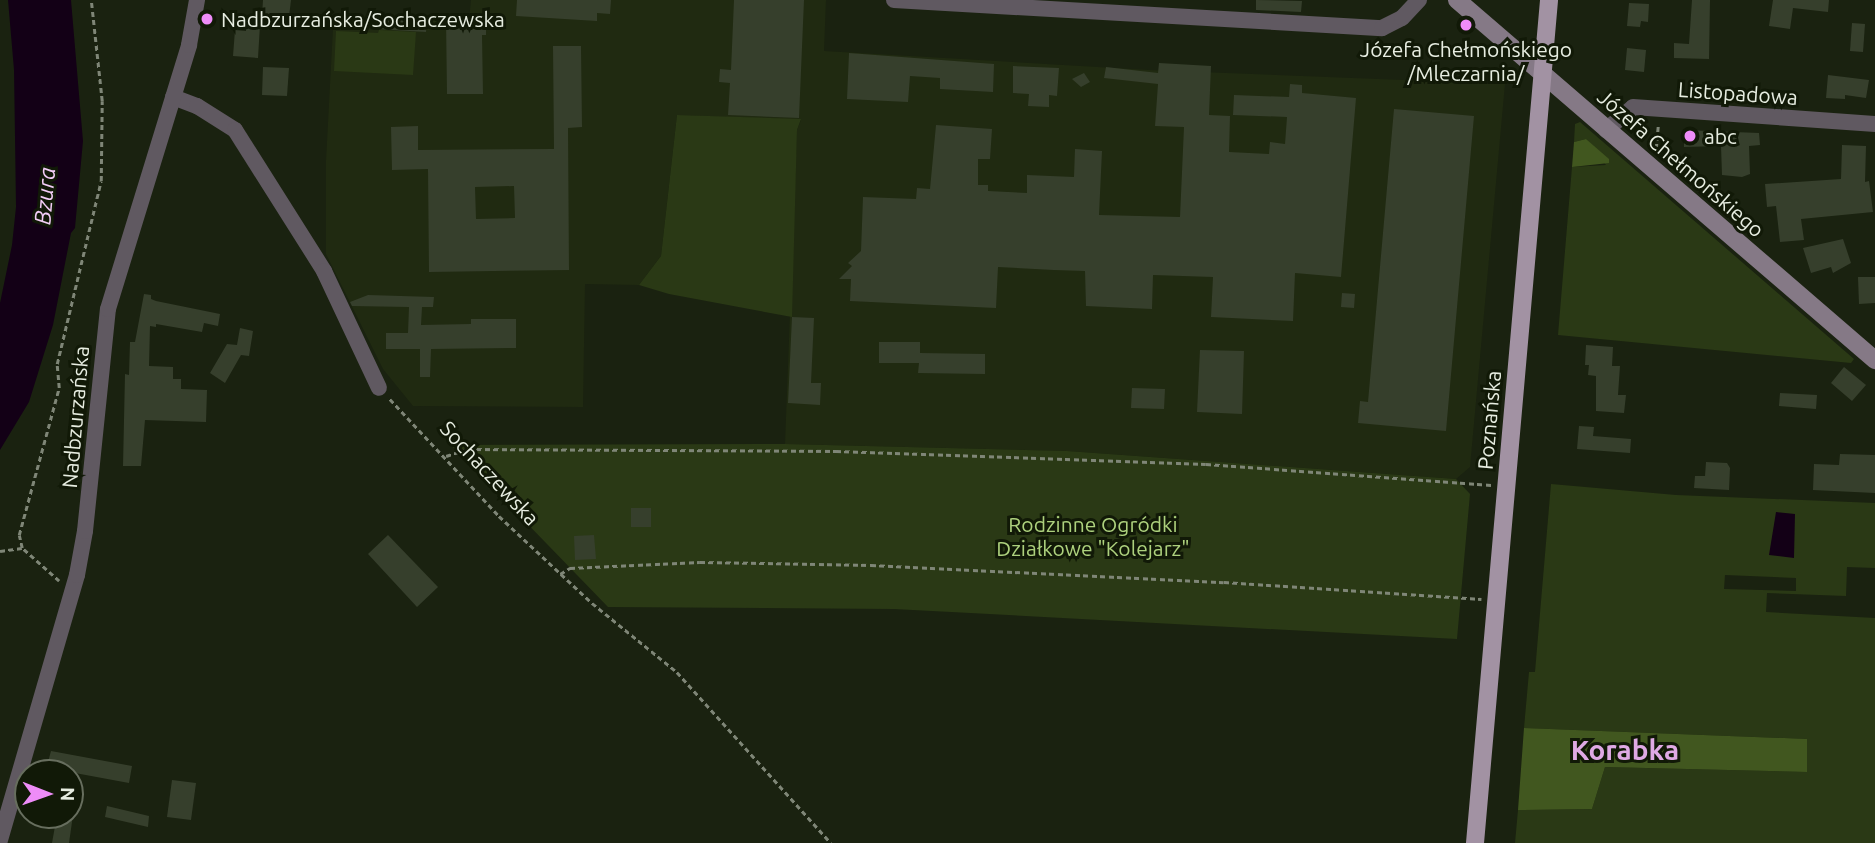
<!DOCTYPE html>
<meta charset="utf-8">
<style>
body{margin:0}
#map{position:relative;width:1875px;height:843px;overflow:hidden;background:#1a2210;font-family:Ubuntu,sans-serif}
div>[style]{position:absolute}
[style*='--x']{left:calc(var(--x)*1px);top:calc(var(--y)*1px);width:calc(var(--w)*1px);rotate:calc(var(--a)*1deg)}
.built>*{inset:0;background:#202a11}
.green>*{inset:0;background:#2a3915}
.forest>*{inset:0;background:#41571f}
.water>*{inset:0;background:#130016}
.building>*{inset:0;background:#363f2c}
.path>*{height:2.5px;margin-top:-1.25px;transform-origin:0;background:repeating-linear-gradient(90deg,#7f8677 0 5px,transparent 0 8.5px)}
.street>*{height:16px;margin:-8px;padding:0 8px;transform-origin:8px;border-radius:8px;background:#605961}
.secondary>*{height:18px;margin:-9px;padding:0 9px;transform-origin:9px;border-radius:9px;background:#857986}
.primary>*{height:18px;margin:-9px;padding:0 9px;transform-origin:9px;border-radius:9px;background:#a292a3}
.dots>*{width:19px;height:19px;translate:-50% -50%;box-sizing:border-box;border:4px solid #111907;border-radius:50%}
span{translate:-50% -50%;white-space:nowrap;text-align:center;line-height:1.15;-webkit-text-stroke:6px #111907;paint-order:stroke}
.poi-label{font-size:21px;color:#e7ede1}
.left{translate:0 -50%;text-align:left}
.street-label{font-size:21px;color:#e7ede1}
.park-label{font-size:21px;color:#add17d}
.water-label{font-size:23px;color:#f3cdf7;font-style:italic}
.district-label{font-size:28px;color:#dfa9e4;font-weight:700}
.north{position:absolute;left:14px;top:759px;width:70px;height:70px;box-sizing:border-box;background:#111907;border:2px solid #676e5e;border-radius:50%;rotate:91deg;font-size:19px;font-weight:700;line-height:28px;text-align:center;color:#e7ede1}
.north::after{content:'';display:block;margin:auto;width:24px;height:32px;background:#ee8cf8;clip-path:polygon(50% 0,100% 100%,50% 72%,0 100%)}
</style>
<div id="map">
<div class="built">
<div style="clip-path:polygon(471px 0,826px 0,824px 51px,1149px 70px,1505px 84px,1470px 467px,1456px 479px,1067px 451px,785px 444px,797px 130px,801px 120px,677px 115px,661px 256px,639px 285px,585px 284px,583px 407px,413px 406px,383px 369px,326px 254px,326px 161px,333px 28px,375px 30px,376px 16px,469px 20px)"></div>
</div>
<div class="green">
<div style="clip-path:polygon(379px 30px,416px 32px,413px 75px,334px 71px,336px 31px,378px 33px)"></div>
<div style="clip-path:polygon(677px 115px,801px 119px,797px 130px,792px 317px,669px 294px,639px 285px,661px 256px)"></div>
<div style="clip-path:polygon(1580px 122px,1854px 359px,1851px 363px,1558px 335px,1572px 167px,1606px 165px,1586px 139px,1574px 142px,1575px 124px)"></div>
<div style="clip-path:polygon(785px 444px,1067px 451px,1456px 479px,1470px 494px,1457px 639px,894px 609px,608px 607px,451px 445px)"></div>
<div style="clip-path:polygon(evenodd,1551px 484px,1676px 495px,1875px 503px,1875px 568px,1847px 567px,1846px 596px,1767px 593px,1766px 612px,1875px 618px,1875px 843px,1515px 843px,1518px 810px,1592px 809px,1605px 767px,1807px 772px,1807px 739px,1524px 728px,1529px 672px,1535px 672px,1551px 484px,1725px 575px,1796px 578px,1796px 591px,1724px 589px,1725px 575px)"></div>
</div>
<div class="forest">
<div style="clip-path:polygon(1586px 139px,1609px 159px,1609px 163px,1572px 167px,1574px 142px)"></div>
<div style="clip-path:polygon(1524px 728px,1807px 739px,1807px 772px,1605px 767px,1592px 809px,1518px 810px)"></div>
</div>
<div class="water">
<div style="clip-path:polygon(8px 0,71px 0,83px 141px,75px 228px,71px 233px,53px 325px,29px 402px,0 450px,0 303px,12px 245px,16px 207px,14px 70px)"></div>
<div style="clip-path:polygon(1776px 512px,1795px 514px,1794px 558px,1769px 555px)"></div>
</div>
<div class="building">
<div style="clip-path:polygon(263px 0,291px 0,289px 17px,262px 15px)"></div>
<div style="clip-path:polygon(517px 0,611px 0,610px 14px,597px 13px,597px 21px,516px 16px)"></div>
<div style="clip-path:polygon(734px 0,804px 0,799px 118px,728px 115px,730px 83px,719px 82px,720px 69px,731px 70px)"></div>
<div style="clip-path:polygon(1256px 0,1302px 1px,1301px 12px,1256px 10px)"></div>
<div style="clip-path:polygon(1692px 0,1710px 0,1709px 59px,1674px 58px,1674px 43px,1689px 44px)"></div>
<div style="clip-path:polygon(1773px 0,1829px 0,1828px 12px,1793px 8px,1790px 29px,1769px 26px)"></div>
<div style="clip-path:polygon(1629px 3px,1649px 4px,1648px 22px,1641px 21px,1640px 27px,1627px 26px)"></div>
<div style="clip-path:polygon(376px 16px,427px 18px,426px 32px,376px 29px)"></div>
<div style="clip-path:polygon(446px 19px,486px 21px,486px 35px,482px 35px,483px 94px,447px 94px)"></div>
<div style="clip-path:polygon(1852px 23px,1865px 24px,1863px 52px,1850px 51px)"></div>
<div style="clip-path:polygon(246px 24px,260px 25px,258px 58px,233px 56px,235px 30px,246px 31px)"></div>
<div style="clip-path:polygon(evenodd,553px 46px,581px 46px,582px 127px,568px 128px,569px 270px,429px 272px,428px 169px,392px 170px,391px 127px,418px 126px,418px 150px,554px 149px,553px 46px,514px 186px,515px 218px,476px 219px,475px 187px,514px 186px)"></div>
<div style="clip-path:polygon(1627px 48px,1646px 50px,1644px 72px,1625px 70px)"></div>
<div style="clip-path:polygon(849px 53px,994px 64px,993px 92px,940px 89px,940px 78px,910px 76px,908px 102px,847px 99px)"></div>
<div style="clip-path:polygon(1159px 63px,1211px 66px,1209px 115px,1230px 116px,1229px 152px,1269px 154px,1270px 142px,1285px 144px,1287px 117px,1233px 115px,1234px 95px,1289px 97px,1290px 84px,1302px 85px,1302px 93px,1356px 98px,1341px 277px,1295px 273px,1293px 321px,1211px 317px,1213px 277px,1153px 275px,1152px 309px,1086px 306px,1085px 271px,1054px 270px,998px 267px,996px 308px,850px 301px,851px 279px,839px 279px,852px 266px,848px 263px,861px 251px,863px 197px,916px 199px,917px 188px,930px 189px,936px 125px,992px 129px,990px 159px,978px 159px,978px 185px,988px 185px,988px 191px,1027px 193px,1027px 175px,1074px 177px,1075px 149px,1102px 151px,1099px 215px,1180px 217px,1184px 127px,1155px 126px,1158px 84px,1104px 78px,1106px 67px,1158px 73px)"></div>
<div style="clip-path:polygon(1013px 66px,1059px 68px,1057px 96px,1049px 95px,1049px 107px,1028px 106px,1029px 94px,1013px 93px)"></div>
<div style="clip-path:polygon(263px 67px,289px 68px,287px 96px,262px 95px)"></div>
<div style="clip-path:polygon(1084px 73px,1090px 82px,1081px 87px,1072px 79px)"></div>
<div style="clip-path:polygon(1828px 75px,1869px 80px,1866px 98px,1845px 95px,1845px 99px,1826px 98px)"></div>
<div style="clip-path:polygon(1394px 109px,1474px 116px,1446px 431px,1358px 423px,1360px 401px,1368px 402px)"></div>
<div style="clip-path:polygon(1684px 130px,1759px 133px,1760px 145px,1749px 146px,1750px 174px,1742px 177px,1722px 175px,1721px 146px,1684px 147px)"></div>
<div style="clip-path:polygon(1842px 145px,1866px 146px,1865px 182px,1869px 181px,1873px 212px,1801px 219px,1804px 240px,1780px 242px,1776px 206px,1767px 207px,1765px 184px,1841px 179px)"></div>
<div style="clip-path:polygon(1843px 239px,1851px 263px,1833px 273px,1831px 267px,1811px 273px,1803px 248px)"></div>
<div style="clip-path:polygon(1858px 277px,1875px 277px,1875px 303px,1859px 304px)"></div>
<div style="clip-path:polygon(1342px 293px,1355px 294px,1354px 308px,1341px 307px)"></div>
<div style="clip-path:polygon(144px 294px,151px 295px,151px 299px,156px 301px,220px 314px,218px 326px,204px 323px,202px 332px,156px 324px,156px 327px,150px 326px,149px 366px,173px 367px,173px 379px,181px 379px,181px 389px,207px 390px,206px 422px,145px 420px,141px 466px,123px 466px,125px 374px,129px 375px,130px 342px,135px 342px)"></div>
<div style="clip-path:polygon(368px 295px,434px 297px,433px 307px,422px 307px,421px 325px,471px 324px,471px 319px,516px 319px,516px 348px,431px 349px,430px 377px,420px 377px,420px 349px,386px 349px,386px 333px,408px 333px,409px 307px,352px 306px,350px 302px)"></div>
<div style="clip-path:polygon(792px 317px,814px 318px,811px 383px,821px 383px,820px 405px,788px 403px)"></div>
<div style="clip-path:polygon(240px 328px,253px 331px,249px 356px,241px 355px,225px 383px,210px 373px,227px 344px,237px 345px)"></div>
<div style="clip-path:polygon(879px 342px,920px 342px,920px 353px,985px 354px,985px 374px,918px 373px,919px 363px,879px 363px)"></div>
<div style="clip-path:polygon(1586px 345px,1613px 347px,1612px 366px,1620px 366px,1618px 395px,1626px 395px,1624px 413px,1596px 411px,1596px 376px,1588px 375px,1589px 365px,1585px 365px)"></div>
<div style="clip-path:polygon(1200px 350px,1244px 351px,1242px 414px,1197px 412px)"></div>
<div style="clip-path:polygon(1844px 367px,1866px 385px,1852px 401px,1831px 383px)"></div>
<div style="clip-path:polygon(1132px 388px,1165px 389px,1164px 409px,1131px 408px)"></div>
<div style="clip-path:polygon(1780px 393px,1817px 395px,1816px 409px,1779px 406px)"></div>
<div style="clip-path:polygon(1579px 426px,1594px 427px,1593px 436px,1631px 439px,1630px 453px,1577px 449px)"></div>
<div style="clip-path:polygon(1840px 454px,1875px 455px,1875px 493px,1813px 490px,1814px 464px,1839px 465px)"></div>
<div style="clip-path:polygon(1706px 462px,1727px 463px,1730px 468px,1729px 490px,1694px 488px,1695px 476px,1705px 476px)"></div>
<div style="clip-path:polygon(631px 508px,651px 508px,651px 527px,631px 527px)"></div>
<div style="clip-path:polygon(388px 535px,438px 587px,417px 607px,368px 554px)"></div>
<div style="clip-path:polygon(594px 535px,596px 559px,575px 560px,574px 536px)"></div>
<div style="clip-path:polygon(51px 751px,132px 766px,129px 783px,75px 773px,45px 773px)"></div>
<div style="clip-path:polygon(172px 780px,196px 783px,191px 820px,167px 817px)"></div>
<div style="clip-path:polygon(107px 806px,149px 816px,148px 827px,105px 817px)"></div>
<div style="clip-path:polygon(57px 815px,73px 815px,69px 843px,52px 843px)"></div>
</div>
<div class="path">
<div style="--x:1656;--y:149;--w:24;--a:-85"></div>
<div style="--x:390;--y:399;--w:160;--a:47"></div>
<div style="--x:499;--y:516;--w:127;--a:43.1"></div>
<div style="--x:592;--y:603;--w:109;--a:39.1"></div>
<div style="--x:677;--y:672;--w:230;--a:48"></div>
<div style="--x:446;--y:456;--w:23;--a:-18"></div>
<div style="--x:468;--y:449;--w:368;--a:0.3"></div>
<div style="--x:836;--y:451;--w:370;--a:2"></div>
<div style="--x:1206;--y:464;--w:286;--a:4.2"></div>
<div style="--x:0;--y:551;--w:22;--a:-8"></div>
<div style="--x:560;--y:574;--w:12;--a:-31"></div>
<div style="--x:570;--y:568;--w:130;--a:-2.6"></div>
<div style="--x:700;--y:562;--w:171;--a:1"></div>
<div style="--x:871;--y:565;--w:353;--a:2.8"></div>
<div style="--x:1224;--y:582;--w:258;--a:3.8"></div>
<div style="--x:59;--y:581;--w:50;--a:-138.3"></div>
<div style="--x:22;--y:548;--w:13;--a:-103"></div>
<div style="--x:19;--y:535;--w:152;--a:-74.8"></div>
<div style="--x:59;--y:388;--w:24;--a:-95"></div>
<div style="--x:57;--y:364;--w:188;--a:-76.5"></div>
<div style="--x:101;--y:181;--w:80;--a:-89.3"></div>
<div style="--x:102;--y:101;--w:102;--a:-96.2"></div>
</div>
<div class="street">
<div style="--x:894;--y:0;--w:489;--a:3.3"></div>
<div style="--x:1382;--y:28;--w:22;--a:-27"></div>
<div style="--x:1402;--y:18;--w:25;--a:-47"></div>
<div style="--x:173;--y:97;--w:26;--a:21"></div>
<div style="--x:197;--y:106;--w:45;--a:32.3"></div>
<div style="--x:235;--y:130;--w:167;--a:57.7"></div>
<div style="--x:324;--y:271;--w:129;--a:64.8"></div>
<div style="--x:1606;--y:130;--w:35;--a:-40"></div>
<div style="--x:1633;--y:107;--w:243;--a:4"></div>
<div style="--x:0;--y:840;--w:276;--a:-73.8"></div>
<div style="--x:77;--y:575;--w:45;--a:-79.7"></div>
<div style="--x:85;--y:531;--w:223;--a:-84.1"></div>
<div style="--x:108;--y:309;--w:276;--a:-72.9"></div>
<div style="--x:189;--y:45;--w:46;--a:-79.9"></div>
</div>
<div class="secondary">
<div style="--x:1457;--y:0;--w:552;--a:40.74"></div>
</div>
<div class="primary">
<div style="--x:1475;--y:843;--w:846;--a:-84.98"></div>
</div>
<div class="dots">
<div style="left:207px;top:19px;background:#ee8cf8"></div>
<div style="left:1466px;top:25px;background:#ee8cf8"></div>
<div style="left:1690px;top:136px;background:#ee8cf8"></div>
</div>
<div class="poi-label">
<span class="left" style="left:221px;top:19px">Nadbzurzańska/Sochaczewska</span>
<span style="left:1466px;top:61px">Józefa Chełmońskiego<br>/Mleczarnia/</span>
<span class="left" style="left:1704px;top:136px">abc</span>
</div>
<div class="street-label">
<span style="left:1738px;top:93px;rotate:4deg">Listopadowa</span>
<span style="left:1681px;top:163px;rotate:41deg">Józefa Chełmońskiego</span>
<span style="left:75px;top:417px;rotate:-85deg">Nadbzurzańska</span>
<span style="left:1489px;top:420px;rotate:-85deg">Poznańska</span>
<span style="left:490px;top:473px;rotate:47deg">Sochaczewska</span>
</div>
<div class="park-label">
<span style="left:1093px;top:536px">Rodzinne Ogródki<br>Działkowe "Kolejarz"</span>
</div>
<div class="water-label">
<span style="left:45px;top:196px;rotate:-85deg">Bzura</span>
</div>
<div class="district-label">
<span style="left:1625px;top:750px">Korabka</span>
</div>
<div class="north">N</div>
</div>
